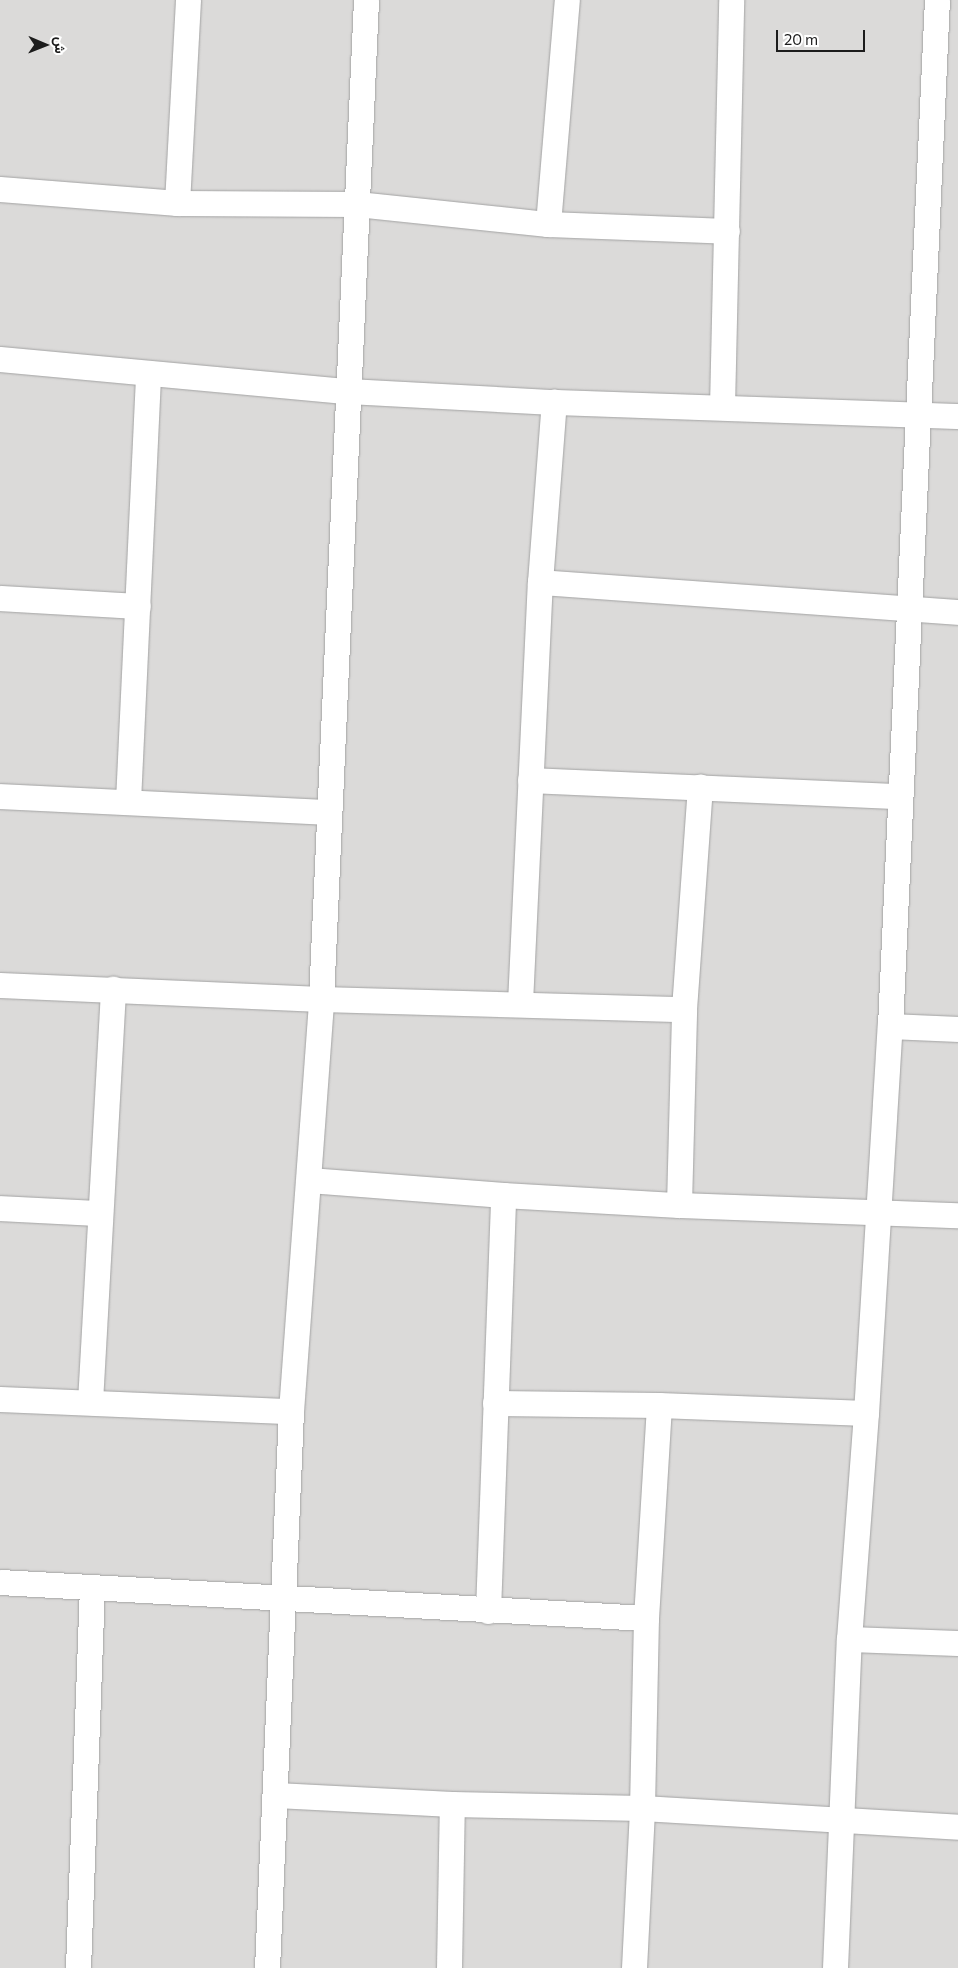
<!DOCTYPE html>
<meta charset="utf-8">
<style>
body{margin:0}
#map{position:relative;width:958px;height:1968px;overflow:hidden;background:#eeede2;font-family:Commissioner,Vazirmatn,sans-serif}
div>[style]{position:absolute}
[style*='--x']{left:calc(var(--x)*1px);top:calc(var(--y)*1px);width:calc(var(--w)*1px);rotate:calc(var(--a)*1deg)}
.residential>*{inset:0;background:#dbdad9}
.roads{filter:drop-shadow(0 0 1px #a3a3a3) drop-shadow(0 0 1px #a3a3a3)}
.minor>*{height:25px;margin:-12.5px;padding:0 12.5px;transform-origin:12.5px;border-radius:12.5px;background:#fff}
span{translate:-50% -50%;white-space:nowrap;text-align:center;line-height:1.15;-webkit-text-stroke:4px #fff;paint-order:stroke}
.north{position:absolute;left:20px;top:20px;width:50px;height:50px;-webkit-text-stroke:4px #fff;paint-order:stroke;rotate:91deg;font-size:14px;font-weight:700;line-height:20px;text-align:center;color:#1c1c1c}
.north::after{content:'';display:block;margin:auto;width:18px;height:22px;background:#1c1c1c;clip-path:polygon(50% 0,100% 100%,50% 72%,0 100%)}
.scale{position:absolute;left:776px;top:30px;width:89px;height:22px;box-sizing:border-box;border:2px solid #1c1c1c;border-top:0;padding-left:6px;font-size:15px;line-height:18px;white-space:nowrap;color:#1c1c1c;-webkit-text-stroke:4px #fff;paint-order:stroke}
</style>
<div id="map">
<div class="residential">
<div style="clip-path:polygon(0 0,958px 0,958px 1968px,0 1968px)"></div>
</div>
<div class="roads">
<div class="minor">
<div style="--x:0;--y:189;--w:178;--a:4.5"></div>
<div style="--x:177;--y:203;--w:180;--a:0.3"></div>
<div style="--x:357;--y:204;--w:192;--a:6"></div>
<div style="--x:548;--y:224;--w:179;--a:2.2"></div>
<div style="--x:177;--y:203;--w:203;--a:-86.9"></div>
<div style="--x:548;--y:224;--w:225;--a:-85.2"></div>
<div style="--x:0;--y:359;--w:349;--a:5.3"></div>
<div style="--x:348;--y:391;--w:206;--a:3.1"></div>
<div style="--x:554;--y:402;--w:404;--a:2"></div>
<div style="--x:722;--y:407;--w:407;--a:-88.7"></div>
<div style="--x:540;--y:582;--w:419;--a:4.1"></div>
<div style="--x:0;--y:598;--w:138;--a:3.3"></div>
<div style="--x:530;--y:780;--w:369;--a:2.5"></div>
<div style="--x:0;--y:796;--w:328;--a:2.8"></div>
<div style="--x:128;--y:801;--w:428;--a:-87.3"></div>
<div style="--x:0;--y:985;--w:321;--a:2.5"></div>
<div style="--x:321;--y:999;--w:363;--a:1.6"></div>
<div style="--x:520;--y:1003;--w:421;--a:-87.3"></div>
<div style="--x:540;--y:582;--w:181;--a:-85.6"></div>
<div style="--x:890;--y:1026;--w:68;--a:2.5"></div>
<div style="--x:309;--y:1180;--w:195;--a:4.4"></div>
<div style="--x:503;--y:1195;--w:176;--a:3.3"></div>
<div style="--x:679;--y:1205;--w:279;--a:2.1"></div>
<div style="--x:679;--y:1205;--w:196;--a:-88.5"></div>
<div style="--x:684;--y:1009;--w:223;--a:-85.9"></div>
<div style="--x:0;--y:1208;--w:99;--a:2.9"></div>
<div style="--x:0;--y:1399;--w:291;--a:2.4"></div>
<div style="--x:90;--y:1402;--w:414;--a:-86.8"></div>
<div style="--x:495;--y:1403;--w:164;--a:0.7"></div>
<div style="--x:659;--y:1405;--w:207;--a:2.2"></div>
<div style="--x:0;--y:1582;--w:647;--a:3.19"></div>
<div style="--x:488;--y:1611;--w:416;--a:-87.9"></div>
<div style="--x:849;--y:1639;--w:109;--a:2.1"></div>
<div style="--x:276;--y:1795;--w:176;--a:2.9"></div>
<div style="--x:452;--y:1804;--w:190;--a:1.2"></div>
<div style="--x:642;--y:1808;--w:317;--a:3.4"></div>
<div style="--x:78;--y:1968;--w:381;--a:-87.9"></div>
<div style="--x:267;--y:1968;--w:558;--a:-87.53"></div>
<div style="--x:291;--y:1411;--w:413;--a:-85.8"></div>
<div style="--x:321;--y:999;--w:1000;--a:-87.42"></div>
<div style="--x:449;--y:1968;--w:164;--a:-89"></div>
<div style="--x:634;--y:1968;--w:160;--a:-87.1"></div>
<div style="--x:642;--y:1808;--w:190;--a:-88.8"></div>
<div style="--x:646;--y:1618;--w:213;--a:-86.5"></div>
<div style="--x:835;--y:1968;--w:329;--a:-87.6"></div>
<div style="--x:849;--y:1639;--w:227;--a:-85.7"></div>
<div style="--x:866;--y:1413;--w:388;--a:-86.5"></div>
<div style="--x:890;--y:1026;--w:1027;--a:-87.38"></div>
</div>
</div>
<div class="north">ش</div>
<div class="scale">20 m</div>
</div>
